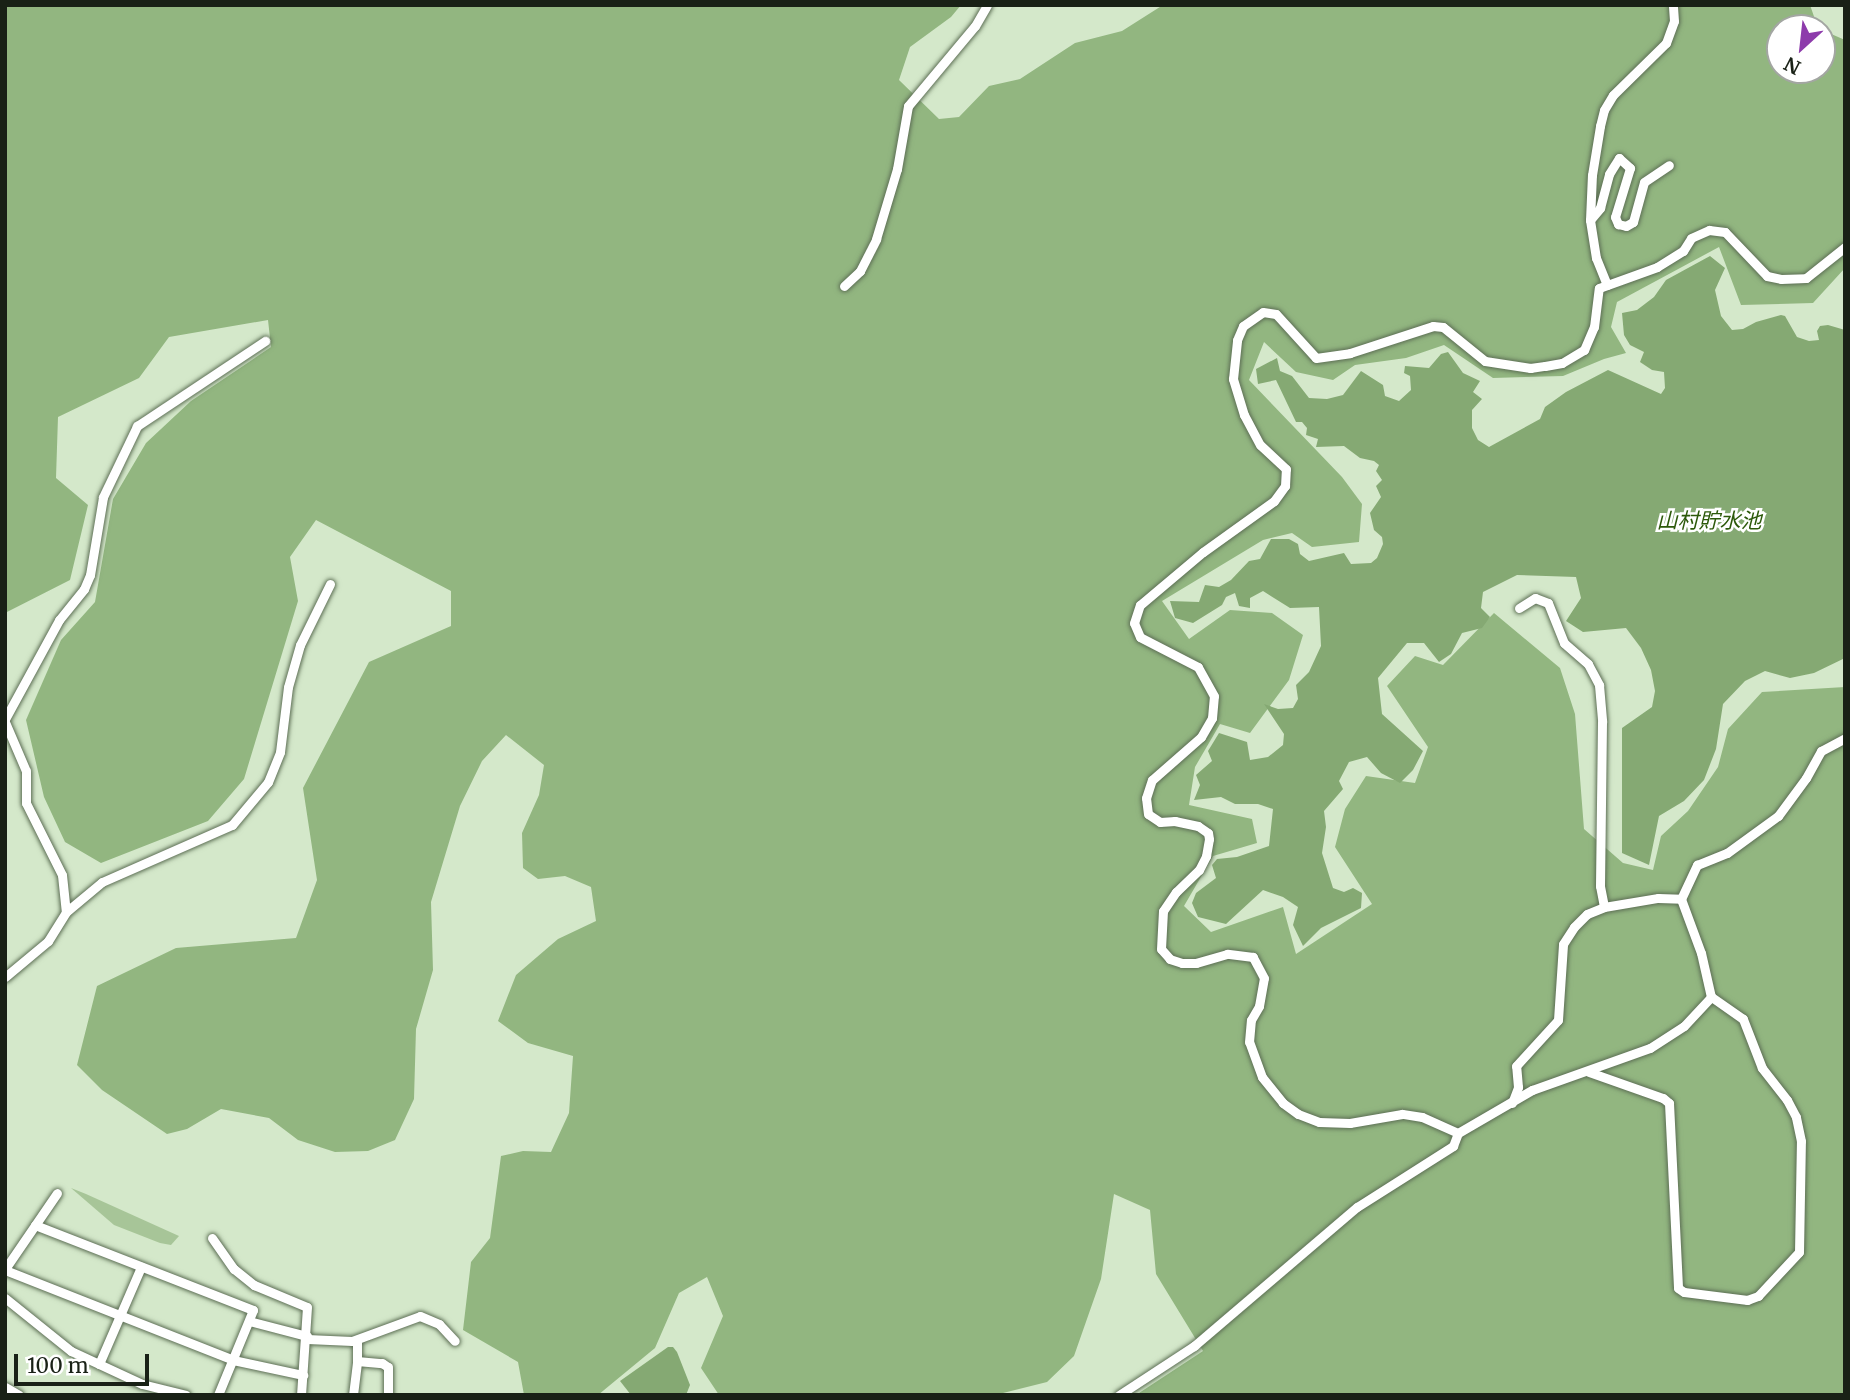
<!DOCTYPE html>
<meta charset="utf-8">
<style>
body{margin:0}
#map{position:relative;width:1850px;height:1400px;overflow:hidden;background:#d4e8ca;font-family:Merriweather,"Noto Sans JP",serif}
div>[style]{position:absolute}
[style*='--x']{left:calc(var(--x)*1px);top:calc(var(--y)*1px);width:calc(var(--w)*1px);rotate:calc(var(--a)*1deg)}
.green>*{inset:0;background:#a7c598}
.forest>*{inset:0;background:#92b680}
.water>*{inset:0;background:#85a973}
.roads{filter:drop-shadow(0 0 2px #5d6f55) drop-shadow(0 0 2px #5d6f55)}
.minor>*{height:9px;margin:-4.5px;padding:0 4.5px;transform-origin:4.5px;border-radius:4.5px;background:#fff}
span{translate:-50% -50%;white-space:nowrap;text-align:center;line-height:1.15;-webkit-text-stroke:5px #fff;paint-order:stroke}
.water-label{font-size:21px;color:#2c590a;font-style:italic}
.frame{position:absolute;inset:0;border:7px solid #192116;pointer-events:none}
.north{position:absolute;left:1766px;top:14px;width:70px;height:70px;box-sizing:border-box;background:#fff;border:2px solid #a3a6a2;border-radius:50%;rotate:207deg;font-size:19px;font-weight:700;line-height:28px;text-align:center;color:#192116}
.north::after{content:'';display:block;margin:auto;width:24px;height:32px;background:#8d3bab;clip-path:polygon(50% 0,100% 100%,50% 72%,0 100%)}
.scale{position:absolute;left:14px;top:1354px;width:135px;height:32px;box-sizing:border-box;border:4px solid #192116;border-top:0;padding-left:9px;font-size:21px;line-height:24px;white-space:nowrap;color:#192116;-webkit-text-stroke:5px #fff;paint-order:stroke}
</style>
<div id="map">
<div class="green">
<div style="clip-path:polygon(71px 1188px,86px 1194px,179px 1236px,171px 1245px,160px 1243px,114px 1225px)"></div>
</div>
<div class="forest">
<div style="clip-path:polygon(5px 5px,961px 5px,951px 17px,910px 47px,899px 80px,939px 119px,959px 117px,989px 86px,1020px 79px,1075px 43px,1122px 31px,1163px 5px,1810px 5px,1818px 28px,1780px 28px,1780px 70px,1822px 70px,1822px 30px,1845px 40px,1845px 268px,1813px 303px,1741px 305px,1719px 247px,1617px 302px,1611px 327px,1626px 353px,1604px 359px,1563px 376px,1493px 378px,1444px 345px,1406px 358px,1355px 365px,1333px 380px,1296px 372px,1264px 342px,1249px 380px,1342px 477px,1362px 504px,1359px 542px,1312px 547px,1292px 533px,1263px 540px,1162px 601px,1189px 639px,1230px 610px,1272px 613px,1303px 635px,1289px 680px,1250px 733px,1220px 724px,1195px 767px,1189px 805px,1252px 819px,1257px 843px,1213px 856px,1184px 906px,1211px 932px,1283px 907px,1296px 954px,1372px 904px,1335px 847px,1345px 809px,1366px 776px,1415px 783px,1428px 747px,1387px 686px,1415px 656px,1443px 665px,1494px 613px,1560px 668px,1575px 714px,1584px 829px,1623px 863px,1653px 870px,1661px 836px,1688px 811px,1718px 767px,1728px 729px,1762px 692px,1845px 687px,1845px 1395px,1136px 1395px,1203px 1351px,1156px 1274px,1150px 1210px,1114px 1194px,1101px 1279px,1074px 1356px,1047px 1382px,999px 1394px,719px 1395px,701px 1368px,723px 1316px,707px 1277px,679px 1293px,655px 1348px,598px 1395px,524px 1395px,518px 1362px,463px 1330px,471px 1262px,490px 1238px,501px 1156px,523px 1151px,551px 1152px,569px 1113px,573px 1056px,528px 1043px,498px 1021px,516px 975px,558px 939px,596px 921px,591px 887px,565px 876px,538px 879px,523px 868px,522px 833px,539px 795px,544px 765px,506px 735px,482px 761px,460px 806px,431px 902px,433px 970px,416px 1029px,414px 1099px,395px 1140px,368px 1151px,335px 1152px,298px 1140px,269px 1118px,221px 1109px,187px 1129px,167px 1134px,102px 1090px,77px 1065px,97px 986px,176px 948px,296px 938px,317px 880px,303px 788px,369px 662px,451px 626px,451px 591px,316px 520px,290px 557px,298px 601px,244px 779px,208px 821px,101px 863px,65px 842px,44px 797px,26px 720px,61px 640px,95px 602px,113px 499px,146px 443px,191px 401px,271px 347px,268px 320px,169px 337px,139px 378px,58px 417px,56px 478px,88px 505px,70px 580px,5px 613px)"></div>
</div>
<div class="water">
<div style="clip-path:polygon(1710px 256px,1725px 268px,1715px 290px,1721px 316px,1732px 330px,1743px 329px,1756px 322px,1781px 315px,1785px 316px,1797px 337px,1809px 341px,1819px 340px,1817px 331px,1820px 326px,1828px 325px,1845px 330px,1845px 658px,1814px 673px,1790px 678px,1765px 671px,1745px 681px,1723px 704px,1716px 749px,1704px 780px,1684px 801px,1659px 816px,1649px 865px,1622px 853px,1622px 728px,1652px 707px,1655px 691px,1651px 670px,1641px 648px,1626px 628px,1583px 632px,1566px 621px,1581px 598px,1576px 577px,1517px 575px,1483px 592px,1481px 608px,1490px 617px,1482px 628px,1462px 633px,1451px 654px,1439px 662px,1424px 643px,1407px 643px,1378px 678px,1382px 714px,1423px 751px,1413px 770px,1400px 783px,1381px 773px,1367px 757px,1349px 762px,1339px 781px,1343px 789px,1324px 811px,1326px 827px,1322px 853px,1333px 888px,1344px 892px,1353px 888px,1362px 893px,1361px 908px,1321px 928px,1303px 946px,1293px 925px,1298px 907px,1283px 897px,1263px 890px,1226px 924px,1198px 917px,1192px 903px,1196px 893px,1216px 878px,1212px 865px,1217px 859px,1237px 857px,1269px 846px,1273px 809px,1258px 804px,1235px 804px,1221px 797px,1194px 800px,1200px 785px,1196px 775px,1212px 761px,1208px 751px,1219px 733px,1247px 742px,1250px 760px,1268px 757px,1283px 745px,1284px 734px,1264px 704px,1278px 709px,1293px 708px,1298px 699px,1296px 685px,1309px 672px,1321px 646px,1319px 607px,1290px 608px,1263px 591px,1250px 598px,1250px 608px,1239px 606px,1235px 593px,1226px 597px,1222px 605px,1193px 623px,1175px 618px,1170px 601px,1199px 602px,1205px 585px,1219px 587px,1231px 580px,1249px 561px,1260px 559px,1271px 539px,1289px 539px,1298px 544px,1300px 554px,1309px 561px,1344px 553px,1351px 564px,1371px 563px,1377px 558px,1383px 544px,1382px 537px,1374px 530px,1370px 513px,1381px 497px,1376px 486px,1382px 480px,1376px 471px,1379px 465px,1374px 461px,1360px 458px,1344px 446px,1316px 447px,1318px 439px,1306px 435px,1307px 428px,1302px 422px,1296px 422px,1276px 380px,1258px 384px,1256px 369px,1277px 358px,1280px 371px,1292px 376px,1309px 398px,1327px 399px,1343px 395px,1361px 371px,1383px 385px,1385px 396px,1399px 401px,1411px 390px,1410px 376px,1404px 373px,1405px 366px,1429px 368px,1441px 354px,1448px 352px,1463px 373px,1480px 381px,1473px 392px,1482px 399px,1472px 410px,1472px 428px,1478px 440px,1489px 447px,1540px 419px,1545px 407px,1566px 392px,1608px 370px,1661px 394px,1665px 388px,1664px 372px,1652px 370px,1640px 362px,1644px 352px,1630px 345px,1624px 335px,1622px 313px,1637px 310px,1654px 297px,1666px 280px)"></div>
<div style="clip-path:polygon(668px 1347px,673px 1347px,677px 1352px,690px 1385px,686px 1395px,631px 1395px,620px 1381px)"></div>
</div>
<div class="roads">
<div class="minor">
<div style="--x:1590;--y:220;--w:16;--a:-50"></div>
<div style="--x:1600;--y:208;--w:35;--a:-75"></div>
<div style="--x:1609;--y:174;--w:19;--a:-58"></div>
<div style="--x:1619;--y:158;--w:15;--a:42"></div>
<div style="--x:1630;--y:168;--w:51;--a:107"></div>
<div style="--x:1615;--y:217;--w:8;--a:67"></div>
<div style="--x:1618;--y:224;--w:8;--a:14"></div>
<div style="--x:1626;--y:226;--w:8;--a:-30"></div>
<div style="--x:1633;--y:222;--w:41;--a:-74.6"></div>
<div style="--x:1644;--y:182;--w:30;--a:-34"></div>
<div style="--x:1607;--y:285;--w:29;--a:-112"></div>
<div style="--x:1596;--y:258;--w:38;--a:-99"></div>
<div style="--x:1590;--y:220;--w:45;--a:-87.5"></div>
<div style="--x:1592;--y:175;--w:50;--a:-80.7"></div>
<div style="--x:1600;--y:126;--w:16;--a:-76"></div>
<div style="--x:1604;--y:110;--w:17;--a:-59"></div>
<div style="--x:1613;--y:95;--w:74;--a:-44.5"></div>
<div style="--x:1666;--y:43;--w:23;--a:-70"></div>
<div style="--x:1674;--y:21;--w:16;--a:-94"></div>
<div style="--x:844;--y:286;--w:22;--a:-43"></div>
<div style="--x:860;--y:271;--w:36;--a:-63"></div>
<div style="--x:876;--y:239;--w:73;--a:-73.3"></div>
<div style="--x:897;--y:169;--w:64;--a:-80.1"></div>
<div style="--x:908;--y:106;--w:104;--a:-50.1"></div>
<div style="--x:975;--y:26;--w:24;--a:-60"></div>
<div style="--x:1519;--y:608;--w:19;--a:-32"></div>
<div style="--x:1535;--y:598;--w:14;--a:21"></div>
<div style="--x:1548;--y:603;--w:43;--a:68.2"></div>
<div style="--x:1564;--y:643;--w:32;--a:41"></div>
<div style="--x:1588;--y:664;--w:24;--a:62"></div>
<div style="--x:1599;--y:685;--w:37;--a:85"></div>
<div style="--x:1602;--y:722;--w:164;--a:90.7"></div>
<div style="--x:1600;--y:886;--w:21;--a:79"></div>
<div style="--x:1604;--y:907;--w:55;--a:-9.5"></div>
<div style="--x:1658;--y:898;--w:23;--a:2"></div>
<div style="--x:5;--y:719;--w:113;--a:-61.4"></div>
<div style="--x:59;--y:620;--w:40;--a:-51"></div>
<div style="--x:84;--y:589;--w:15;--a:-67"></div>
<div style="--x:90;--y:575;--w:79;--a:-80.5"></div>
<div style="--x:103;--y:497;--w:79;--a:-64.4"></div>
<div style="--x:137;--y:426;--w:154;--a:-33.6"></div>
<div style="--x:5;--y:722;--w:53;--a:66.8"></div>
<div style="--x:26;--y:771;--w:32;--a:90"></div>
<div style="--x:26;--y:803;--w:80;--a:63.4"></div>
<div style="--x:62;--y:875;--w:37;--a:84"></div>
<div style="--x:5;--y:977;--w:56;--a:-39.9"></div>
<div style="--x:48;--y:941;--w:34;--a:-58"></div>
<div style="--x:66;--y:912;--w:47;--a:-39.8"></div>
<div style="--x:102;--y:882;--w:142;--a:-23.7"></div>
<div style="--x:232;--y:825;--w:56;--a:-50.1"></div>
<div style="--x:268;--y:782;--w:32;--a:-68"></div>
<div style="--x:280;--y:752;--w:65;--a:-83"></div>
<div style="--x:288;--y:687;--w:44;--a:-74.1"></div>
<div style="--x:300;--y:645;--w:68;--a:-63.8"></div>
<div style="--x:1589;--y:1072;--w:78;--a:19.4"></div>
<div style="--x:1663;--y:1098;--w:8;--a:40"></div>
<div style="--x:1669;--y:1103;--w:185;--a:87.2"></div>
<div style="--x:1678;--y:1288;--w:7;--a:34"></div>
<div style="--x:1684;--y:1292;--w:64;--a:7.2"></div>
<div style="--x:1747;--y:1300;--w:12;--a:-20"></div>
<div style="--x:1758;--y:1296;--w:60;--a:-47"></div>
<div style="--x:1799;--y:1252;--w:111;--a:-89"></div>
<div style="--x:1801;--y:1141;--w:25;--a:-102"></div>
<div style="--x:1796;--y:1117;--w:19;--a:-118"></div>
<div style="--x:1787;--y:1100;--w:41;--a:-128"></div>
<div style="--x:1762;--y:1068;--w:53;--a:-111.2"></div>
<div style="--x:1743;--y:1019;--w:39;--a:-145"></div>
<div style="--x:1711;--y:997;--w:45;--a:-102.8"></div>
<div style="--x:1701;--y:953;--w:58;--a:-110.3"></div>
<div style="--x:1681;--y:899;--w:38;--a:-65"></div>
<div style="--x:1697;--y:865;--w:32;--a:-22"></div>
<div style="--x:1727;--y:853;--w:63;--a:-36"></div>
<div style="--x:1778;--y:816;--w:47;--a:-53.6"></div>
<div style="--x:1806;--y:778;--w:31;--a:-61"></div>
<div style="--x:1821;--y:751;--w:27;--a:-28"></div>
<div style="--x:1512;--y:1103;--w:17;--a:-69"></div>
<div style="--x:1518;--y:1087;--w:21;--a:-95"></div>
<div style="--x:1516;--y:1066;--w:62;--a:-47.6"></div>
<div style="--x:1558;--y:1020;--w:76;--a:-86.2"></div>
<div style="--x:1563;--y:944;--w:20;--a:-57"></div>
<div style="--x:1574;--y:927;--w:18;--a:-45"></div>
<div style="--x:1587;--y:914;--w:18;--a:-22"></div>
<div style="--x:1458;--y:1133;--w:39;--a:-156"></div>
<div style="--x:1422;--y:1117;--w:20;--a:-171"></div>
<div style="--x:1402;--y:1114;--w:53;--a:170.2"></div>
<div style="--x:1350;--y:1123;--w:31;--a:-178"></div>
<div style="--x:1319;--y:1122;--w:22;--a:-159"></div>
<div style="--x:1298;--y:1114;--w:19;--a:-144"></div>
<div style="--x:1283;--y:1103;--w:33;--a:-129"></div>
<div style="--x:1262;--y:1077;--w:37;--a:-110"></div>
<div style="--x:1249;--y:1042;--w:22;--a:-85"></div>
<div style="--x:1251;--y:1020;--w:16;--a:-60"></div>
<div style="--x:1259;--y:1006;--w:28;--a:-80"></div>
<div style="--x:1264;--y:978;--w:24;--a:-118"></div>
<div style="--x:1253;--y:957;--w:26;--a:-173"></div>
<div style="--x:1227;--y:954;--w:32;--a:164"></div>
<div style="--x:1196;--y:963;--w:14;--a:180"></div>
<div style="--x:1182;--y:963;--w:13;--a:-162"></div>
<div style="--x:1170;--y:959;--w:13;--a:-132"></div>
<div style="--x:1161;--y:949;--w:38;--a:-87"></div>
<div style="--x:1163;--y:911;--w:23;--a:-56"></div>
<div style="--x:1176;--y:892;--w:32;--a:-44"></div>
<div style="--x:1199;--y:870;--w:16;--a:-63"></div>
<div style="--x:1206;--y:856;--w:17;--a:-80"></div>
<div style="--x:1209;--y:839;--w:6;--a:-99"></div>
<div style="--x:1208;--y:833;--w:12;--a:-145"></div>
<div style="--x:1198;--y:826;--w:24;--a:-168"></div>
<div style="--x:1175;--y:821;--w:15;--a:176"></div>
<div style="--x:1160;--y:822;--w:14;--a:-146"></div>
<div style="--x:1148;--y:814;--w:16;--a:-97"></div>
<div style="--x:1146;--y:798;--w:19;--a:-72"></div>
<div style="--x:1152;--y:780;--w:65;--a:-41.3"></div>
<div style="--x:1201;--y:737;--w:22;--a:-60"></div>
<div style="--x:1212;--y:718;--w:22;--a:-85"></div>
<div style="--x:1214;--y:696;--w:33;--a:-119"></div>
<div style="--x:1198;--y:667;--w:65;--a:-152.7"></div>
<div style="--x:1140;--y:637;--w:15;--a:-113"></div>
<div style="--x:1134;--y:623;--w:19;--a:-72"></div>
<div style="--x:1140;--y:605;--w:82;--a:-40.1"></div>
<div style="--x:1203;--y:552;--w:87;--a:-35.7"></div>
<div style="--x:1274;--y:501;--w:19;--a:-54"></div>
<div style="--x:1285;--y:486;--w:17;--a:-87"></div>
<div style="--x:1286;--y:469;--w:35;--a:-137"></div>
<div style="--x:1260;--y:445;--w:34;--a:-118"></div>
<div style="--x:1244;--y:415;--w:38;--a:-107"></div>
<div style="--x:1233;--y:379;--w:39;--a:-84"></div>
<div style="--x:1237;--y:340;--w:15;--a:-67"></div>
<div style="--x:1243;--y:326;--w:24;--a:-35"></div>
<div style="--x:1263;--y:312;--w:13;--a:9"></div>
<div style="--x:1276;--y:314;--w:59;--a:47.7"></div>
<div style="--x:1316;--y:358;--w:34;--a:-8"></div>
<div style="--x:1350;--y:353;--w:87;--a:-18"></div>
<div style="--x:1433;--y:326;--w:10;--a:6"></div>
<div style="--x:1443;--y:327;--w:54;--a:39"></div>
<div style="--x:1485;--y:361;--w:46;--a:8.8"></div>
<div style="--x:1530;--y:368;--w:15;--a:-8"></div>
<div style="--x:1545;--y:366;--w:17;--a:-10"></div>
<div style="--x:1562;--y:363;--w:26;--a:-31"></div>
<div style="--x:1584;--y:350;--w:25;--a:-67"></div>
<div style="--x:1594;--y:327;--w:39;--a:-83"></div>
<div style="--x:1599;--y:288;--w:62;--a:-19.9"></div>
<div style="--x:1657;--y:267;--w:31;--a:-32"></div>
<div style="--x:1683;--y:251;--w:15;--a:-58"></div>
<div style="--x:1691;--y:238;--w:20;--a:-24"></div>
<div style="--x:1709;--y:230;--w:16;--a:7"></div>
<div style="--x:1725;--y:232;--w:61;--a:46.3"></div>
<div style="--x:1767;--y:276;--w:14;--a:12"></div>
<div style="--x:1781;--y:279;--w:25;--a:-2"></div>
<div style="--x:1806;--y:278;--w:50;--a:-38.5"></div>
<div style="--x:35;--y:1225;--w:234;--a:21.3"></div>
<div style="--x:253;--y:1310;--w:92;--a:112.4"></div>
<div style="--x:212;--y:1238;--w:38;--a:55"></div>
<div style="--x:234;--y:1269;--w:26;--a:39"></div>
<div style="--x:254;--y:1285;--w:57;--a:22.5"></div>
<div style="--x:307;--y:1307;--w:88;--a:93.9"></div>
<div style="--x:5;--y:1269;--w:92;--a:-55.6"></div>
<div style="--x:5;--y:1270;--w:245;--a:21.5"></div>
<div style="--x:233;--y:1360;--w:72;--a:12.1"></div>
<div style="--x:5;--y:1298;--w:85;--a:38.8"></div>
<div style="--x:71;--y:1351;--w:78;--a:24.9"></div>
<div style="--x:142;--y:1384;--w:45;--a:14"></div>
<div style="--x:249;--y:1321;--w:60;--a:14.5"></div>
<div style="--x:307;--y:1339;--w:45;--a:2.5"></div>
<div style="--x:352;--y:1341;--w:72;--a:-20.2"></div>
<div style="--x:420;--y:1316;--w:21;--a:23"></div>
<div style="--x:439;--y:1324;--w:23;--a:47"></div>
<div style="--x:357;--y:1340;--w:21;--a:90"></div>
<div style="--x:99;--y:1364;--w:106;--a:-66.6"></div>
<div style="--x:5;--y:1387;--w:16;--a:30"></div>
<div style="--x:353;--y:1395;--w:34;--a:-83"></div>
<div style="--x:357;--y:1361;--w:25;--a:5"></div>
<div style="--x:382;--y:1363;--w:7;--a:34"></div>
<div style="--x:388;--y:1367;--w:28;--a:90"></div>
<div style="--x:1119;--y:1395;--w:90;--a:-33.2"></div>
<div style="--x:1194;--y:1346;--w:214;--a:-40.5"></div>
<div style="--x:1357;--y:1207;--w:114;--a:-32.4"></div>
<div style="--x:1453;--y:1146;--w:14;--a:-69"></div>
<div style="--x:1458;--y:1133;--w:86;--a:-30.2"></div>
<div style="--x:1532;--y:1090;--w:125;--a:-19.6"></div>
<div style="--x:1650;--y:1048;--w:40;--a:-32.9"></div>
<div style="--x:1684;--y:1026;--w:40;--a:-47"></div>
</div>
</div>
<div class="water-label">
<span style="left:1709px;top:521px">山村貯水池</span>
</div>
<div class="frame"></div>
<div class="north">N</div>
<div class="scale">100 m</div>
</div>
